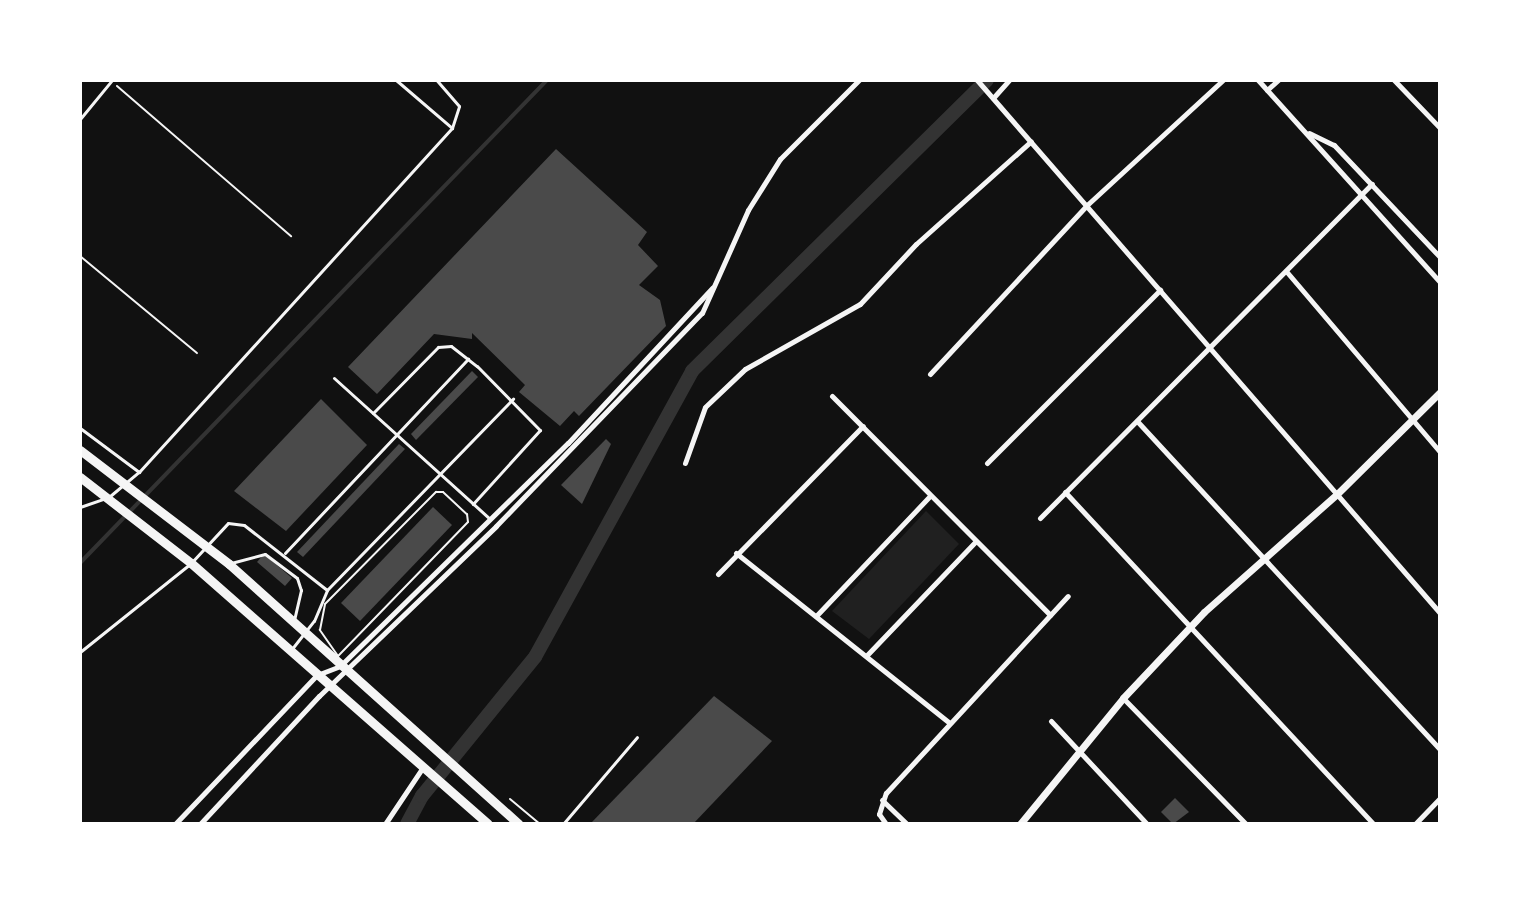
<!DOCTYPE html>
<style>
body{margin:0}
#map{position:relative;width:1520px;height:904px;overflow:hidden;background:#111;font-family:Poppins,sans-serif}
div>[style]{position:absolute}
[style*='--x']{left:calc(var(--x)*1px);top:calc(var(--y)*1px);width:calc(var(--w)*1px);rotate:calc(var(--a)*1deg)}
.green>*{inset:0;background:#202020}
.stream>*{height:4px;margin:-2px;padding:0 2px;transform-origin:2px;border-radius:2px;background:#333}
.canal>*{height:14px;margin:-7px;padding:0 7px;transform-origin:7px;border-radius:7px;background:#333}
.building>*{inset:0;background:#4a4a4a}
.path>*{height:2px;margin:-1px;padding:0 1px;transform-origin:1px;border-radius:1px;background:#f5f5f5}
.service>*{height:3px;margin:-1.5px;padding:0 1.5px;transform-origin:1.5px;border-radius:1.5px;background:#f5f5f5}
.minor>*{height:5px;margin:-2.5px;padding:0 2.5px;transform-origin:2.5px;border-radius:2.5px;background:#f5f5f5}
.tertiary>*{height:7px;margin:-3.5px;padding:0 3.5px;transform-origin:3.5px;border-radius:3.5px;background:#f5f5f5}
.primary>*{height:9px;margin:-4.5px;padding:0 4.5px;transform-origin:4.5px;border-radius:4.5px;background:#f5f5f5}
span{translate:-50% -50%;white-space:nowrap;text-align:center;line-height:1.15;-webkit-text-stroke:8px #fff;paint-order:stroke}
.frame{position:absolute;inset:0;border:82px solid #fff;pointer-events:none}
</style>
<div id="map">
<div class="green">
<div style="clip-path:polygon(926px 511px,959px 544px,869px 639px,832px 611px)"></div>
</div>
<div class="stream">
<div style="--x:80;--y:563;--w:672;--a:-45.96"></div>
</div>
<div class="canal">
<div style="--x:407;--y:824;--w:32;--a:-62"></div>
<div style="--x:422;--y:796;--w:179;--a:-50.9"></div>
<div style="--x:535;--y:657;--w:326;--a:-61.2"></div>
<div style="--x:692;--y:371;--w:414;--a:-44.6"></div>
</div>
<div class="building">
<div style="clip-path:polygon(556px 149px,647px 232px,638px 245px,658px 266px,639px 285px,660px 300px,666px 326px,579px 416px,574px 411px,560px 426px,519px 392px,525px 385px,472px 333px,472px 339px,434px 334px,377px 394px,348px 367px)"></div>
<div style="clip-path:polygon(472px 371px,478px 377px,416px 440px,411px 434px)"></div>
<div style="clip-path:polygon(321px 399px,367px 445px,286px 531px,234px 491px)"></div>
<div style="clip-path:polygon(606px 439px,611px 444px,582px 504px,561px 485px)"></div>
<div style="clip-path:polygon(399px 444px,405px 449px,303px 557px,297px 552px)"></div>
<div style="clip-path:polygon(433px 507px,452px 525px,360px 621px,341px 603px)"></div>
<div style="clip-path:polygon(264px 554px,292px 578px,285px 586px,257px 562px)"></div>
<div style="clip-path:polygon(714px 696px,772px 741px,693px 824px,590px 824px)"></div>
<div style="clip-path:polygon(1175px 798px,1189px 812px,1173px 824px,1161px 812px)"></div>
</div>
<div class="path">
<div style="--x:117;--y:86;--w:230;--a:40.8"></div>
<div style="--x:80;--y:256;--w:152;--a:39.7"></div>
<div style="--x:436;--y:492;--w:7;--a:0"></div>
<div style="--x:443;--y:492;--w:33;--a:43"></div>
<div style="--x:467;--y:514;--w:8;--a:83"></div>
<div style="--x:468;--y:522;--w:187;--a:134.1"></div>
<div style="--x:338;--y:656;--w:32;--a:-125"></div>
<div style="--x:320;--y:630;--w:26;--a:-79"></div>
<div style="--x:325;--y:604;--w:158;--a:-45.3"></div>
<div style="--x:510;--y:799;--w:39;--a:40"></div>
</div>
<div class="service">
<div style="--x:396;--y:80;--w:74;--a:40.6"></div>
<div style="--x:80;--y:119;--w:50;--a:-50.6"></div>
<div style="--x:334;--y:378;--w:210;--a:42.1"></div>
<div style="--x:373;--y:413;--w:93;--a:-45.4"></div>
<div style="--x:438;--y:347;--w:13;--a:-4"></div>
<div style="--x:451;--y:346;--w:33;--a:38"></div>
<div style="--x:477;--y:366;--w:90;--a:45.5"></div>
<div style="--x:540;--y:430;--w:100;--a:132.2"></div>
<div style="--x:80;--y:428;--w:74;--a:36.7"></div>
<div style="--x:110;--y:496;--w:38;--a:-40"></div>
<div style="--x:139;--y:472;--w:465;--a:-47.7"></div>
<div style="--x:452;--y:128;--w:23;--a:-72"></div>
<div style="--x:459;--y:106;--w:35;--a:-131"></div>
<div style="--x:80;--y:507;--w:24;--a:-19"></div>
<div style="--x:285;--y:553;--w:267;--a:-46.7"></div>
<div style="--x:231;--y:563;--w:35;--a:-15"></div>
<div style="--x:265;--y:554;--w:40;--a:37"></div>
<div style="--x:297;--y:578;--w:13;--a:72"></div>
<div style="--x:301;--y:590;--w:31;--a:103"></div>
<div style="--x:291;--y:650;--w:37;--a:-52"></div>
<div style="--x:314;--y:621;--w:34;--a:-67"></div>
<div style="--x:327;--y:590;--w:267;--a:-45.8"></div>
<div style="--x:80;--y:652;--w:142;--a:-38.7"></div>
<div style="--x:191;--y:563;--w:54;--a:-47.2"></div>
<div style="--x:228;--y:523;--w:16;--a:7"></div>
<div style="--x:244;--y:525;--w:105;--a:38.1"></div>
<div style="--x:563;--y:824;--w:114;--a:-49.6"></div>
</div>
<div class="minor">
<div style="--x:977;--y:80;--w:706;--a:49.02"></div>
<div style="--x:1258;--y:80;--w:272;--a:48"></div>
<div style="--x:1394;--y:80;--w:66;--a:46.2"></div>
<div style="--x:1267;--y:90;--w:15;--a:-42"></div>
<div style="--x:993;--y:98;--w:24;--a:-48"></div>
<div style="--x:1309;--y:133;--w:28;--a:26"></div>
<div style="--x:1334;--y:145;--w:154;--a:46.6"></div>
<div style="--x:1286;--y:271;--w:238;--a:49.6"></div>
<div style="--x:930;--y:374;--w:231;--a:-47.1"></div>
<div style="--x:1087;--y:205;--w:185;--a:-42.6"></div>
<div style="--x:832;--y:396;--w:309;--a:45.1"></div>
<div style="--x:1137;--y:421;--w:447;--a:47.3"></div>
<div style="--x:685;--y:463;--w:59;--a:-70.3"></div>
<div style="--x:705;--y:407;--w:55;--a:-43.5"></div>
<div style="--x:745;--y:369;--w:132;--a:-29.5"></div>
<div style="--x:860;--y:304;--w:82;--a:-47"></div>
<div style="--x:916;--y:244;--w:154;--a:-41.8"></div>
<div style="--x:987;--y:463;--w:245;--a:-45"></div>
<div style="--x:1065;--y:492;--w:453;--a:47.1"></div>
<div style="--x:1040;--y:518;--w:471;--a:-45.2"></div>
<div style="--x:736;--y:553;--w:273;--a:38.5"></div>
<div style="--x:718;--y:574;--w:207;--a:-45.6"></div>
<div style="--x:816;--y:616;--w:164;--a:-46.5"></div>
<div style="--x:867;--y:655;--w:156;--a:-46.3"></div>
<div style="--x:1123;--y:698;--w:176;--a:45.7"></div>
<div style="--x:1051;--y:721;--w:141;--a:47"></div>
<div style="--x:882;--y:800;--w:35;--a:44"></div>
<div style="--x:175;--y:824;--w:206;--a:-46.4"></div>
<div style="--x:317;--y:675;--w:25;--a:-21"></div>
<div style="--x:340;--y:666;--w:319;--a:-44.4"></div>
<div style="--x:568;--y:443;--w:212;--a:-47.1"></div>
<div style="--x:200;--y:824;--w:175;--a:-47.1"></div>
<div style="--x:319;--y:696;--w:245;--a:-43.8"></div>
<div style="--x:496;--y:526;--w:296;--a:-46"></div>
<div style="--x:702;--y:313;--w:113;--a:-65.9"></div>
<div style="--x:748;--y:210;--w:60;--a:-57.9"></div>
<div style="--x:780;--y:159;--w:112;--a:-45"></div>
<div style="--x:385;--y:824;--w:69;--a:-56.3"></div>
<div style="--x:886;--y:824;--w:12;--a:-125"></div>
<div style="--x:879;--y:814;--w:22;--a:-72"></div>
<div style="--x:886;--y:793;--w:268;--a:-47.3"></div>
<div style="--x:1415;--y:824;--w:36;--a:-46"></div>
</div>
<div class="tertiary">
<div style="--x:1020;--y:824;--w:163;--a:-50.7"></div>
<div style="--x:1123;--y:698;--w:118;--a:-46.7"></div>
<div style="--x:1204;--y:612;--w:178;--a:-41.6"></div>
<div style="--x:1337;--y:494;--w:145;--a:-44.7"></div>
</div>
<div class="primary">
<div style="--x:80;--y:450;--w:188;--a:37.4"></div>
<div style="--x:229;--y:564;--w:389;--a:41.9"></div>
<div style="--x:80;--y:477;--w:140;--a:37.8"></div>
<div style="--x:191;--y:563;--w:395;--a:41.3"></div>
</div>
<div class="frame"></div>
</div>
